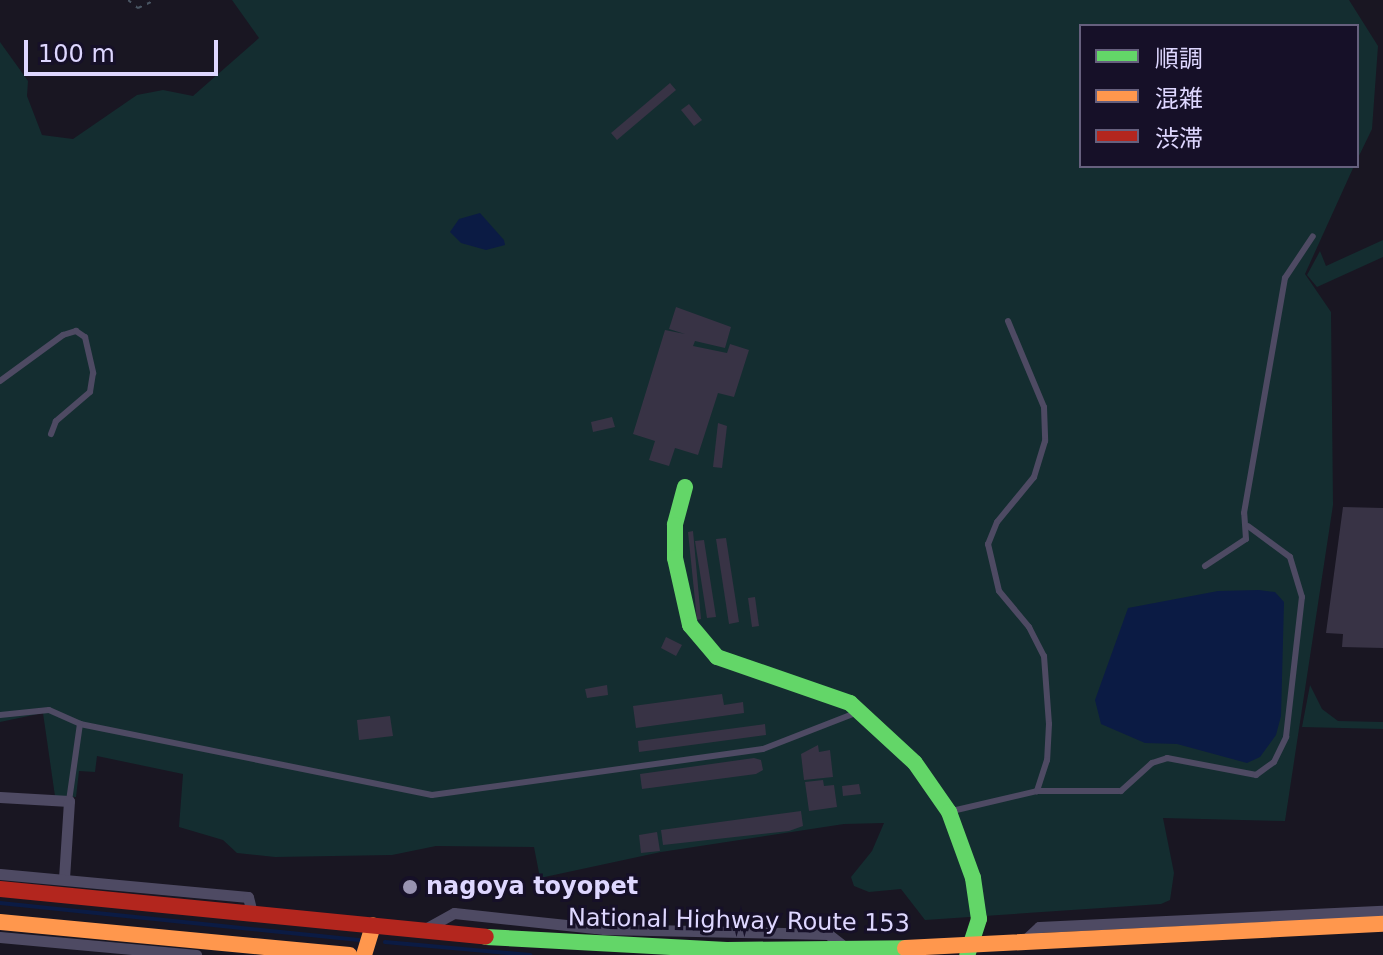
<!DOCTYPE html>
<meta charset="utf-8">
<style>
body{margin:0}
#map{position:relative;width:1383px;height:955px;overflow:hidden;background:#191622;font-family:"DejaVu Sans","Noto Sans JP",sans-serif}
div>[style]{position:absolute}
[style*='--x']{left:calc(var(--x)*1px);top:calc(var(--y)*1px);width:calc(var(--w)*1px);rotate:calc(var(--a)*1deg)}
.green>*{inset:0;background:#142d30}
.water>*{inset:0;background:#0b1b44}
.stream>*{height:4px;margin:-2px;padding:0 2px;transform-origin:2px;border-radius:2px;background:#0b1b44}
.building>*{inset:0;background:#383345}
.path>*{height:2px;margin-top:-1px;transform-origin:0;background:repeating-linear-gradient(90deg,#495563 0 4px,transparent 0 10px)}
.lane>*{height:6px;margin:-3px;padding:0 3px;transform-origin:3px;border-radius:3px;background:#4e4a63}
.street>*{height:11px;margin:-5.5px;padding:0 5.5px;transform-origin:5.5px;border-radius:5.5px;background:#4e4a63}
.fast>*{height:16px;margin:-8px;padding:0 8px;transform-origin:8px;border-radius:8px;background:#63d668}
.slow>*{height:16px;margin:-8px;padding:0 8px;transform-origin:8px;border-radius:8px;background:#ff974d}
.jam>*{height:16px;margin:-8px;padding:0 8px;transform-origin:8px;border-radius:8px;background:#b3261e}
.dots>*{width:22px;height:22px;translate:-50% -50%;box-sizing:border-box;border:4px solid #161028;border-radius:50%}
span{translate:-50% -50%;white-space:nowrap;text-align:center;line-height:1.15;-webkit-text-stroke:6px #161028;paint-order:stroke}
.poi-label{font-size:24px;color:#ded7ff;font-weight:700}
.left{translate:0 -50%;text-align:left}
.street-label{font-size:24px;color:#ded7ff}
.legend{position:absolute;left:1079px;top:24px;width:280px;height:144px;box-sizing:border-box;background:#161028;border:2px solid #66607e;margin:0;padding:10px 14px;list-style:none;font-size:24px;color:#ded7ff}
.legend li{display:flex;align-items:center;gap:16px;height:40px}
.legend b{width:40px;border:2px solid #66607e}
.scale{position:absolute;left:24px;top:40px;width:194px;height:36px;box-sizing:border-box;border:4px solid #ded7ff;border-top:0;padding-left:10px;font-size:24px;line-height:28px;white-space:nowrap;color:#ded7ff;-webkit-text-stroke:6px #161028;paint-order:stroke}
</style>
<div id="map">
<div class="green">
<div style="clip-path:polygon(232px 0,1349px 0,1378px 46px,1372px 129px,1357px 160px,1357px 26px,1081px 26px,1081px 166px,1354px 166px,1305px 274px,1331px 312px,1333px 505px,1285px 821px,1163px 818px,1174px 873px,1170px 900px,1161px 904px,925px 920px,901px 889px,869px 892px,854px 886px,851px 877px,872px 851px,884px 823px,844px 824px,661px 852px,540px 878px,534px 847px,436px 846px,392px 855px,275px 857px,237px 853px,223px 840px,179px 827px,183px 774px,97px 756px,95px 772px,79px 771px,76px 797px,55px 796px,43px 713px,0 722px,0 42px,28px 81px,27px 96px,42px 135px,73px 139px,137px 95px,163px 90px,193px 96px,259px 38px)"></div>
<div style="clip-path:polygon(1383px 240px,1383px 257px,1317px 287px,1307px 275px,1320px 251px,1326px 266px)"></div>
<div style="clip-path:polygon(1310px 685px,1322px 709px,1338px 721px,1383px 722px,1383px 729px,1302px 727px)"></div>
</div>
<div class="water">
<div style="clip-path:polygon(480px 213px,504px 240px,505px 245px,486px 250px,461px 243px,450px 232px,459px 219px)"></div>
<div style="clip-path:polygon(1259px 590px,1275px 592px,1284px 602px,1281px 716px,1276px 735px,1260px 757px,1247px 763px,1177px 744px,1145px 743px,1101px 724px,1095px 700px,1128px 608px,1218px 591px)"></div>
</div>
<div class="stream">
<div style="--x:0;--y:903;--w:361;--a:5.9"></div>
<div style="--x:385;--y:942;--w:146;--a:5.1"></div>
</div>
<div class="building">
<div style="clip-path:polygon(670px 83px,676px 90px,617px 140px,611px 133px)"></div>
<div style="clip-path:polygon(689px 104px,702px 120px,694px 126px,681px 110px)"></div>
<div style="clip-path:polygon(676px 307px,731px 327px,725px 348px,695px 341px,693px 346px,727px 353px,730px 344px,749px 350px,734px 397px,718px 393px,698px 455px,675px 448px,669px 466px,649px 460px,655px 441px,633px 434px,665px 330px,685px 334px,669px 329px)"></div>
<div style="clip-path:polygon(612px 417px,615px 427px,593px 432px,591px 422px)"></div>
<div style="clip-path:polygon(718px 423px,727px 426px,722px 468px,713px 467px)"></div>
<div style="clip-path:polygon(1343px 507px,1383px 508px,1383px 648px,1342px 647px,1343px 634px,1326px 633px)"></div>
<div style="clip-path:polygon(693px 531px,701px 619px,697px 620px,688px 532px)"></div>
<div style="clip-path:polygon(726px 538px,739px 622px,729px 624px,716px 539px)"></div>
<div style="clip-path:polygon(704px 540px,716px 617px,707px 618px,695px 541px)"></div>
<div style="clip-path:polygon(755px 597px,759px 626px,752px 627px,748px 598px)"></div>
<div style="clip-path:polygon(666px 637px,682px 645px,676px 656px,661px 648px)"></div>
<div style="clip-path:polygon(607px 685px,608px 695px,587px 698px,585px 689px)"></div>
<div style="clip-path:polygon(722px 694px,724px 705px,743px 702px,744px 713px,636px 728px,633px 706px)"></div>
<div style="clip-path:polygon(390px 716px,393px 736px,359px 740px,357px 720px)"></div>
<div style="clip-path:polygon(765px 724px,766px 735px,639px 752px,638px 741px)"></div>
<div style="clip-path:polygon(818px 745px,819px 752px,830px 750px,833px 777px,804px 780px,801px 754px)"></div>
<div style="clip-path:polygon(754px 758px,761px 760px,763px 770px,756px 774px,642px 789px,640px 774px)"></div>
<div style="clip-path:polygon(823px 780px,824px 786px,834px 785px,837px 807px,809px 811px,805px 782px)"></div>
<div style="clip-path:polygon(859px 784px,861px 794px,843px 796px,842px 786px)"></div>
<div style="clip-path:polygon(801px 811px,803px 826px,789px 831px,663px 845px,661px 830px)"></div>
<div style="clip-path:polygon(657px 832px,660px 851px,641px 853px,639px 835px)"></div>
</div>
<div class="path">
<div style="--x:128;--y:0;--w:13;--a:39"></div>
<div style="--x:138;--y:8;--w:19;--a:-25"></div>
</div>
<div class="lane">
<div style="--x:1008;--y:321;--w:93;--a:67.3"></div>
<div style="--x:1044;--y:407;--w:34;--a:88"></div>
<div style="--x:1045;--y:441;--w:38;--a:107"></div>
<div style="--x:1034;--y:477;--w:58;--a:129.4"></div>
<div style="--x:997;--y:522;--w:24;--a:112"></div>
<div style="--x:988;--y:544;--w:48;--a:76.8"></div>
<div style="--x:999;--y:591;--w:47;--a:50.2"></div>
<div style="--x:1029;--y:627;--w:33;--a:63"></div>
<div style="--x:1044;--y:656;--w:68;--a:85.8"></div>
<div style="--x:1049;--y:724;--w:36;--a:93"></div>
<div style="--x:1047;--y:760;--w:33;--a:108"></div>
<div style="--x:0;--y:381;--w:78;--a:-36.1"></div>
<div style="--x:63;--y:335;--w:14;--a:-17"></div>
<div style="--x:76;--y:331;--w:11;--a:34"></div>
<div style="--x:85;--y:337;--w:37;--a:77"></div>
<div style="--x:93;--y:373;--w:19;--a:99"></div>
<div style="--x:90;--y:392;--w:45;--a:139.5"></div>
<div style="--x:56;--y:421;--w:14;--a:111"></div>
<div style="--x:1205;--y:566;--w:49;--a:-33.4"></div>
<div style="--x:1246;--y:539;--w:26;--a:-94"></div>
<div style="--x:1244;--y:513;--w:239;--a:-80.1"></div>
<div style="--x:1285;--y:278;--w:50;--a:-56.3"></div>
<div style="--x:0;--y:715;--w:49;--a:-5.8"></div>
<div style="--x:49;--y:710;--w:34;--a:24"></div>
<div style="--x:80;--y:724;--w:359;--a:11.4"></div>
<div style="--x:432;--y:795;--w:334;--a:-7.9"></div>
<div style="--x:763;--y:749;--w:102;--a:-21.3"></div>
<div style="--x:69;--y:801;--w:78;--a:-81.9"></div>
<div style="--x:952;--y:811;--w:87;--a:-13.2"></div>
<div style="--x:1037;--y:791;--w:84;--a:0"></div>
<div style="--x:1121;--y:791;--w:42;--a:-42.1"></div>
<div style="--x:1152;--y:763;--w:16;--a:-18"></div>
<div style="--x:1167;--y:758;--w:91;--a:10.8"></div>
<div style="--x:1256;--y:775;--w:22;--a:-36"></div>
<div style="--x:1274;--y:762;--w:28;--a:-64"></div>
<div style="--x:1286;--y:737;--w:141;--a:-83.5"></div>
<div style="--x:1302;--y:597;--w:42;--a:-106.7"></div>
<div style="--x:1290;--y:557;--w:52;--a:-143.6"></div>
</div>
<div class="street">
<div style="--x:0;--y:797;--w:69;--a:3.3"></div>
<div style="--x:69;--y:801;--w:78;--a:93.7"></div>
<div style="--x:0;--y:874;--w:249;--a:5.3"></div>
<div style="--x:248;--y:897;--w:16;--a:76"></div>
<div style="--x:425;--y:929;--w:33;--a:-29"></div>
<div style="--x:454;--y:913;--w:151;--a:6.1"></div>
<div style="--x:604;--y:929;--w:224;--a:1.3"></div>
<div style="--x:828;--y:934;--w:23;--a:38"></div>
<div style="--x:0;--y:937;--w:197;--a:5.2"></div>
<div style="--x:1025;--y:940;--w:19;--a:-43"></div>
<div style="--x:1039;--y:927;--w:344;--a:-2.7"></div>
</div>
<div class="fast">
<div style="--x:685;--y:487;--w:39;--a:105"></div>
<div style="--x:675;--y:525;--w:33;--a:90"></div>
<div style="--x:675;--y:558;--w:69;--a:77.4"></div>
<div style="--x:690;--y:625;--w:42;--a:49.8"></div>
<div style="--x:717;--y:657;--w:141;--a:19.1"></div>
<div style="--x:850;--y:703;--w:88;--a:42.7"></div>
<div style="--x:915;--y:763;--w:60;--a:55.2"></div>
<div style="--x:949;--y:812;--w:70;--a:70"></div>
<div style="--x:973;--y:878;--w:41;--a:81.7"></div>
<div style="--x:979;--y:919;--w:38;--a:108"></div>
<div style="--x:486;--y:937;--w:241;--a:3.1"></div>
<div style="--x:727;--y:950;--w:178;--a:-0.6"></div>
</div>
<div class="slow">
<div style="--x:0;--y:922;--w:351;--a:5.4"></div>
<div style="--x:905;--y:948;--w:479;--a:-2.9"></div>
<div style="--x:364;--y:955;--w:31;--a:-73"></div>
</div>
<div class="jam">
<div style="--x:0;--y:889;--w:488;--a:5.6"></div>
</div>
<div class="dots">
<div style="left:410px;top:887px;background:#9993b2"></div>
</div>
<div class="poi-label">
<span class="left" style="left:426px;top:887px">nagoya toyopet</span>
</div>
<div class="street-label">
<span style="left:739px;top:921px;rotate:1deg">National Highway Route 153</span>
</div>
<ul class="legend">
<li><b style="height:10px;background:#63d668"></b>順調</li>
<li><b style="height:10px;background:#ff974d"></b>混雑</li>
<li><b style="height:10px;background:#b3261e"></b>渋滞</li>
</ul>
<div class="scale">100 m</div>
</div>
